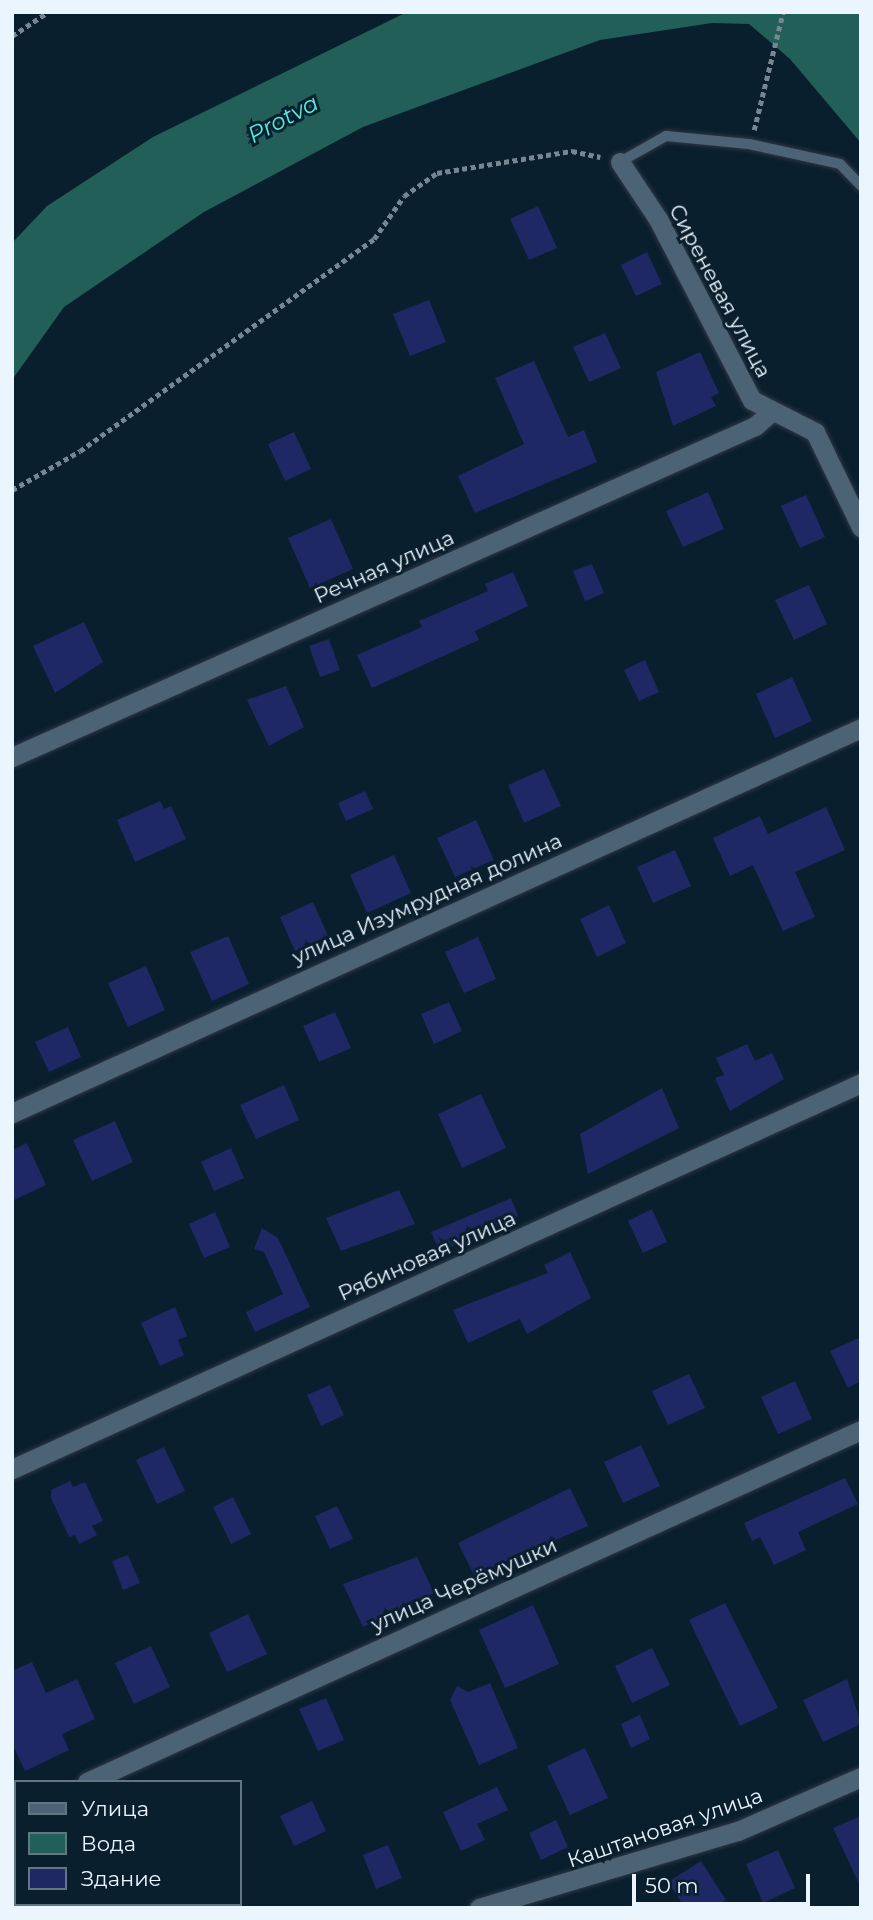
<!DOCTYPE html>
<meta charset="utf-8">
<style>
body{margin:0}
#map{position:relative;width:873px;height:1920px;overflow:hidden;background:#091f2e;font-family:Montserrat,sans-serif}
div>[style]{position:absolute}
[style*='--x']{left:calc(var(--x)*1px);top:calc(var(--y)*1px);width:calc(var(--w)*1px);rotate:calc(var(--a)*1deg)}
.green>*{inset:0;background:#362452}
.water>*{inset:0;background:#225f59}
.building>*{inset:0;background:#1e2864}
.path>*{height:4.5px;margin-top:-2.25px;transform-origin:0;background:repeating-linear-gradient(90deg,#768693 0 5px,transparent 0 8.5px)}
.roads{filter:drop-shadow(0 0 2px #2f3744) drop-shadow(0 0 2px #2f3744)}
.lane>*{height:10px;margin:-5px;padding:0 5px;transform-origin:5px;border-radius:5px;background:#4c6376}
.street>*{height:19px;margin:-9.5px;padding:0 9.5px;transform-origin:9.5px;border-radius:9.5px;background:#4c6376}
span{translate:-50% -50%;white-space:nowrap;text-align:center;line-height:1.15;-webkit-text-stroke:6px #091f2e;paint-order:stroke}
.street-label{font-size:21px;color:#eaf5fe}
.water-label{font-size:23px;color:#4cf1e3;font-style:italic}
.frame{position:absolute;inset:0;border:14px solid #eaf5fe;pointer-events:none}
.legend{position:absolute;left:14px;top:1780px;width:228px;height:126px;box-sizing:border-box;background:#091f2e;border:2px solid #637581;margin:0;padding:9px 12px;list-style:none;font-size:21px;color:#eaf5fe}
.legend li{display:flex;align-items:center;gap:14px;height:35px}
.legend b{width:35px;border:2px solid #637581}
.scale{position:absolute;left:632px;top:1874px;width:178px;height:32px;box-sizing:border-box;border:4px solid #eaf5fe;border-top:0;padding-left:9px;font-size:21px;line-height:24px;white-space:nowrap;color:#eaf5fe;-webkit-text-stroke:5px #091f2e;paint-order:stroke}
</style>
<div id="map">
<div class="green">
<div style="clip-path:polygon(12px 1841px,16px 1904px,140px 1908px,12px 1908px)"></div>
</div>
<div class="water">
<div style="clip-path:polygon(407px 12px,861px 12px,861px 143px,790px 59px,749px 24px,712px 23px,600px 40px,363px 127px,204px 212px,64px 307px,12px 380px,12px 243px,47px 206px,153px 137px)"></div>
</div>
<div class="building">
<div style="clip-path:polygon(538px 206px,557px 248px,529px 260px,510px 219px)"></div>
<div style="clip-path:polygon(647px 252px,662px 284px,636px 296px,621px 265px)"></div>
<div style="clip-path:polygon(429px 300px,446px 342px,410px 356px,393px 314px)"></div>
<div style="clip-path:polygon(605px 333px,621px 368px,589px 382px,573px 347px)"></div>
<div style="clip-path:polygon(700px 352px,719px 393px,711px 397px,716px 406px,673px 426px,656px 372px)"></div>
<div style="clip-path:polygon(534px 361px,568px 437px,584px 430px,597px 462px,475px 513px,458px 476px,524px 444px,495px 378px)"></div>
<div style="clip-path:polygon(294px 432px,311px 469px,285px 481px,268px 444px)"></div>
<div style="clip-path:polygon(708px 492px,724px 529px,683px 547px,666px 511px)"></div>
<div style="clip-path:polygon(806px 495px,825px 537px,800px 548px,781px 506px)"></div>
<div style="clip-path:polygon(331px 519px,353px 569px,310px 588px,288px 538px)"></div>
<div style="clip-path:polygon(592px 564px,604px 593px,585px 601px,573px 571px)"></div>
<div style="clip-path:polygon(513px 572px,528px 606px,475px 631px,479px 640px,372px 688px,357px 655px,422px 627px,419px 621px,488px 591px,485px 584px)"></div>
<div style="clip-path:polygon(809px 585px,827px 624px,794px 640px,775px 600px)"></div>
<div style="clip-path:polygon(84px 622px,103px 662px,55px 693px,33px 646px)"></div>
<div style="clip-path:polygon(329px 639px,340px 670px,320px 677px,309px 646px)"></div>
<div style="clip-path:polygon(645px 660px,659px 692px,639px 701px,624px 670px)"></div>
<div style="clip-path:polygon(792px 677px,812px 721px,775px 738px,756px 694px)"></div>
<div style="clip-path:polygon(286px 686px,304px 727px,269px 746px,247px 700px)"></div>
<div style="clip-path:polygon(544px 769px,561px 806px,524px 823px,508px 785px)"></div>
<div style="clip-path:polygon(365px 791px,373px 809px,346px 821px,338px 803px)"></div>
<div style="clip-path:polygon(160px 801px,164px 809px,171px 806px,186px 839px,135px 862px,117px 820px)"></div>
<div style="clip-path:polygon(826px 807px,845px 850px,795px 872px,815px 917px,783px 931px,753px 865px,730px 876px,713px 838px,760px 816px,768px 834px)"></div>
<div style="clip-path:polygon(476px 820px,494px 860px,455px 877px,437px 838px)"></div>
<div style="clip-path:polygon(675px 850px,691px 886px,653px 903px,637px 867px)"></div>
<div style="clip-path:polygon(394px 855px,411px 893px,367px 913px,350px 875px)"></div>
<div style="clip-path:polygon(313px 902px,328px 936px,295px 951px,280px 917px)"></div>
<div style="clip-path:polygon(609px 905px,626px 943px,597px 957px,580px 919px)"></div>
<div style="clip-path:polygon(228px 936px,249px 984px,212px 1001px,190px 952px)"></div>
<div style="clip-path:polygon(478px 937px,496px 979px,464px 993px,445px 952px)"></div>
<div style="clip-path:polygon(146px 966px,165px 1010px,128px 1027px,108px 983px)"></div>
<div style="clip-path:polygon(449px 1002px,462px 1031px,434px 1044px,421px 1014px)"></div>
<div style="clip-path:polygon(335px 1012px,351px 1048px,319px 1062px,303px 1026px)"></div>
<div style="clip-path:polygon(68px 1027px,81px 1057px,49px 1072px,35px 1042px)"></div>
<div style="clip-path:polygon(747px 1044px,755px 1061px,772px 1053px,784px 1079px,730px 1111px,715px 1078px,724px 1075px,716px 1058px)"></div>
<div style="clip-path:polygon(284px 1085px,299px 1120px,256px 1139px,240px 1105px)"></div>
<div style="clip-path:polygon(662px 1088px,679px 1128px,588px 1174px,580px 1134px)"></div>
<div style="clip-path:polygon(481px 1094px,506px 1148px,462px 1168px,438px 1114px)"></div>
<div style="clip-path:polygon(115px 1121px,133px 1162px,92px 1181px,73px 1140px)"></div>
<div style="clip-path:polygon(27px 1143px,46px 1185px,12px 1201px,12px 1150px)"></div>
<div style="clip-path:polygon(231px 1148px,244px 1178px,214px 1191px,201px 1162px)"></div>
<div style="clip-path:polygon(399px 1190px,415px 1224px,341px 1251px,326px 1218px)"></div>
<div style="clip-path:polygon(511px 1198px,518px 1216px,440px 1252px,431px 1232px)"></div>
<div style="clip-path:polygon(652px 1209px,667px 1242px,643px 1253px,628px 1221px)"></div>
<div style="clip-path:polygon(215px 1212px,230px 1247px,204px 1258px,189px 1224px)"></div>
<div style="clip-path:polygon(262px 1228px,278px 1238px,310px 1307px,255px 1332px,246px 1312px,283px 1294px,264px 1252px,254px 1249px)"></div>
<div style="clip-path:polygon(570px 1252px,591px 1298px,527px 1334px,520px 1319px,468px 1343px,453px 1310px,548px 1273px,544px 1265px)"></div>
<div style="clip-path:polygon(175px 1307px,187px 1336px,178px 1340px,184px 1355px,160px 1366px,141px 1323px)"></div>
<div style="clip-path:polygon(861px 1337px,861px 1381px,848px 1388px,830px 1351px)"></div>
<div style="clip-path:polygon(689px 1374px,705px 1408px,668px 1425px,652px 1391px)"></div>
<div style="clip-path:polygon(795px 1381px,812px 1419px,778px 1434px,761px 1397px)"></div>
<div style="clip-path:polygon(330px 1385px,344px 1415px,321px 1426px,307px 1395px)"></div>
<div style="clip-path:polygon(641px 1445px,660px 1486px,623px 1503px,604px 1462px)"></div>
<div style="clip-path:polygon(164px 1447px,185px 1491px,157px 1504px,136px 1460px)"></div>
<div style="clip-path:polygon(845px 1478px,858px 1504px,798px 1532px,806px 1550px,774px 1565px,760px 1537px,752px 1541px,744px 1523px)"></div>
<div style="clip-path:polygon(70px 1481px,73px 1487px,85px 1482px,103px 1521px,92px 1526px,97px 1535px,79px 1544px,75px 1535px,69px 1537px,51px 1498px,51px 1490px)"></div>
<div style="clip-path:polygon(570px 1488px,588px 1526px,474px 1575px,458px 1543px)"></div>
<div style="clip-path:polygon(233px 1497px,251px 1534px,231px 1544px,213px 1507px)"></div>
<div style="clip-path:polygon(337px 1506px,353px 1539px,330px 1549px,315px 1516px)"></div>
<div style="clip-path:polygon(128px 1555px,140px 1583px,123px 1590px,112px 1561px)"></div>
<div style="clip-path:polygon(417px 1557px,434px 1593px,363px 1627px,343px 1584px)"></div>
<div style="clip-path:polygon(725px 1603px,778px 1708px,740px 1726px,689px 1620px)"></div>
<div style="clip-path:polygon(533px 1605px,559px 1664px,505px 1688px,479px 1630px)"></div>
<div style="clip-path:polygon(248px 1614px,267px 1654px,227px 1672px,209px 1633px)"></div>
<div style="clip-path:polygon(151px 1646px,170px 1687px,134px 1704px,115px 1663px)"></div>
<div style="clip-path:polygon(652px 1648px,670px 1685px,632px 1703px,615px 1666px)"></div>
<div style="clip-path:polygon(32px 1662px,46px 1693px,77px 1679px,95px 1719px,62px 1734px,69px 1750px,25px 1771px,12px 1743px,12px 1671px)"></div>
<div style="clip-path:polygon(847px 1679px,861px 1724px,823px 1742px,803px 1700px)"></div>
<div style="clip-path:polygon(490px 1683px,518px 1748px,479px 1765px,450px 1700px,457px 1686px,468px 1692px)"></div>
<div style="clip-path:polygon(326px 1698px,344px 1740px,318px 1751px,299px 1709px)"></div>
<div style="clip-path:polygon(640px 1715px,650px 1739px,631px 1748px,621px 1724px)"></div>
<div style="clip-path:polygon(585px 1748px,608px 1798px,570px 1815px,547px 1766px)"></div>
<div style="clip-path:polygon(497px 1787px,508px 1810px,477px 1824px,485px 1840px,461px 1851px,443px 1812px)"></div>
<div style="clip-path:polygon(312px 1801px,326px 1831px,294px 1846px,280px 1816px)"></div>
<div style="clip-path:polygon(861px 1816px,861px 1888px,833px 1828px)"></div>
<div style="clip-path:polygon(556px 1820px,568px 1847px,541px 1860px,529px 1833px)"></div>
<div style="clip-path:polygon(388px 1845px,402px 1878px,376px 1889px,363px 1855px)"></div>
<div style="clip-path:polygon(778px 1850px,795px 1888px,763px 1903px,746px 1864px)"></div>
<div style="clip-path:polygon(701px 1861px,726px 1900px,714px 1908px,685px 1908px,668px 1882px)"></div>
</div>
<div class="path">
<div style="--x:12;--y:36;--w:43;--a:-33.7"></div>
<div style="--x:754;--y:130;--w:122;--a:-76.2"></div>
<div style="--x:12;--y:490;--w:78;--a:-29.8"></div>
<div style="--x:80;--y:451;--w:362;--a:-35.8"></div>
<div style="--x:374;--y:239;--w:52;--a:-55.1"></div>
<div style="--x:404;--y:196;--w:40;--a:-34.9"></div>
<div style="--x:437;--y:173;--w:137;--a:-9.3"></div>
<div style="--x:572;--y:151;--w:29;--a:12"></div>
</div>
<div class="roads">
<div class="lane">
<div style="--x:620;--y:162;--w:53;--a:-29.5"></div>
<div style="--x:666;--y:136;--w:83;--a:5.5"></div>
<div style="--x:749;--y:144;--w:93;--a:12.4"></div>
<div style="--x:840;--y:164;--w:30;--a:46"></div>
</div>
<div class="street">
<div style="--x:620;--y:162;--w:69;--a:56.3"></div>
<div style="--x:658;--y:219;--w:204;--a:62.6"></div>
<div style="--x:752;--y:400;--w:71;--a:26.9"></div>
<div style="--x:815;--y:432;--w:106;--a:64.2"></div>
<div style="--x:12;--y:757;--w:813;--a:-24.01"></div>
<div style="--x:755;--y:426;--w:20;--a:-41"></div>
<div style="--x:12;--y:1113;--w:932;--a:-24.39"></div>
<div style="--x:12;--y:1469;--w:933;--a:-24.45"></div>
<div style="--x:87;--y:1782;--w:850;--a:-24.46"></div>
<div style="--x:12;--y:1816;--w:4;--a:-27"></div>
<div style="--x:202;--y:1904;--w:13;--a:18"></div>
<div style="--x:479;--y:1908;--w:270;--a:-16.6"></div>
<div style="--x:738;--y:1831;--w:134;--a:-23.7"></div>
</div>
</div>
<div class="street-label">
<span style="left:720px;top:291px;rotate:62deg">Сиреневая улица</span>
<span style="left:384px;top:567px;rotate:-24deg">Речная улица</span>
<span style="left:427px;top:899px;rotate:-24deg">улица Изумрудная долина</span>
<span style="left:427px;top:1256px;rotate:-24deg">Рябиновая улица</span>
<span style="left:464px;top:1585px;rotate:-24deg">улица Черёмушки</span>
<span style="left:665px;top:1828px;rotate:-19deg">Каштановая улица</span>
</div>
<div class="water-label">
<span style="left:283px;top:119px;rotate:-28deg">Protva</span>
</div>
<div class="frame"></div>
<ul class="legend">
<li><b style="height:9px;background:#4c6376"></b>Улица</li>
<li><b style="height:19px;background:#225f59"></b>Вода</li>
<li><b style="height:19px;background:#1e2864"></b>Здание</li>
</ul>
<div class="scale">50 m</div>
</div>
